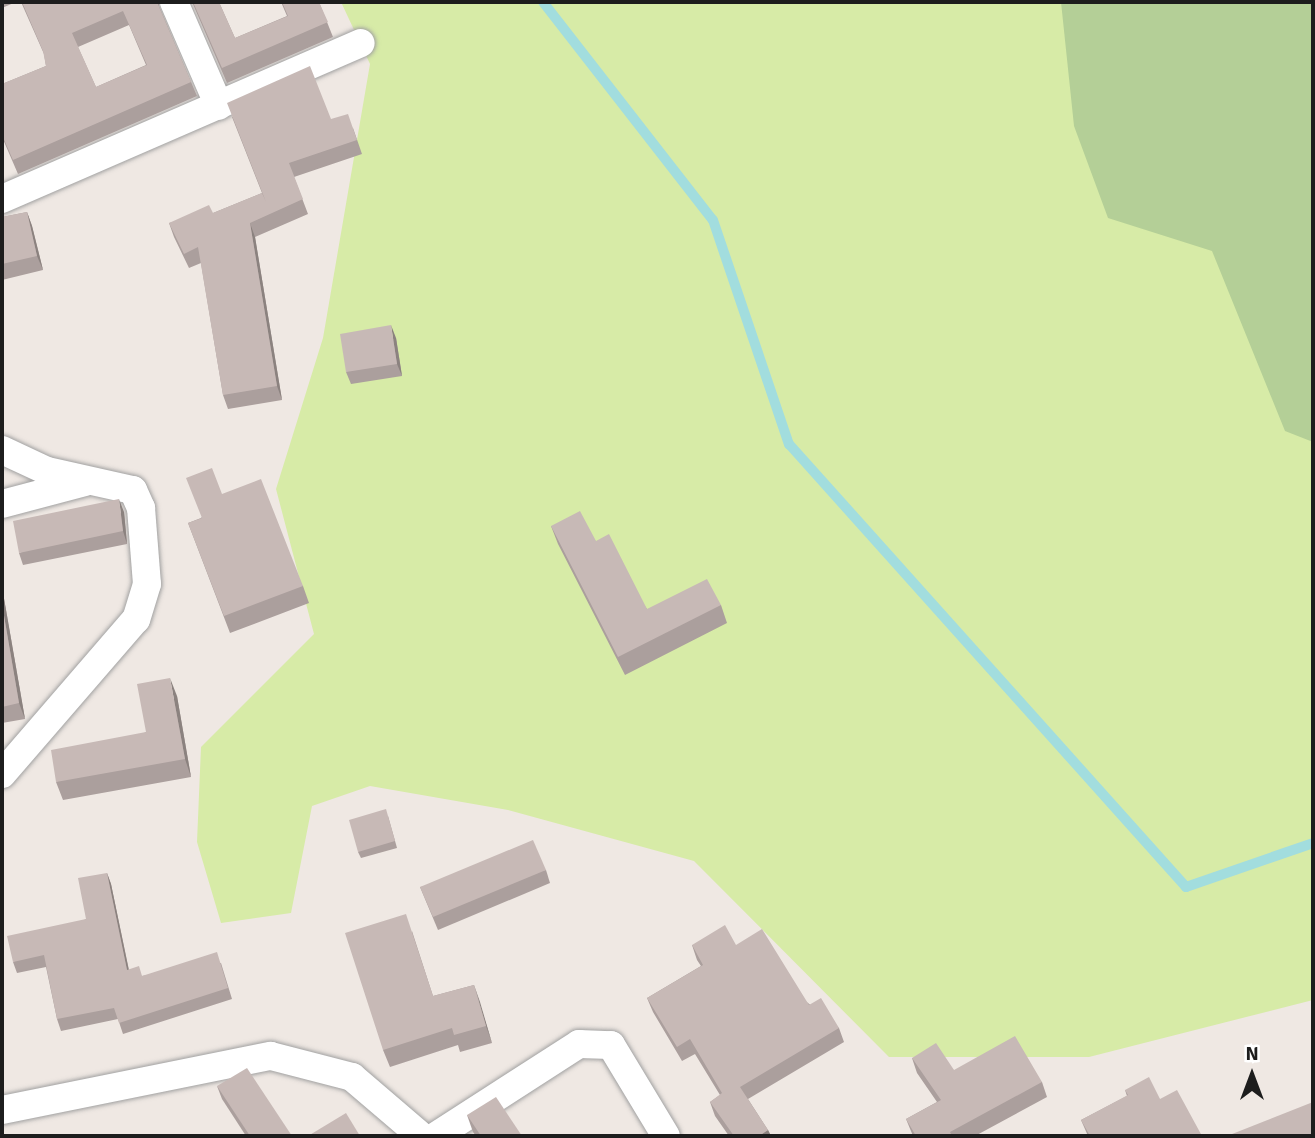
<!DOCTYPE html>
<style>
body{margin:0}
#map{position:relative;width:1315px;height:1138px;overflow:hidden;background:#efe8e3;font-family:Signika,sans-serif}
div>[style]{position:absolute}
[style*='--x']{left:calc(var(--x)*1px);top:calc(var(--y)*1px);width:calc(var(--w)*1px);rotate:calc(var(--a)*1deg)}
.grass>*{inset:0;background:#d7eba7}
.forest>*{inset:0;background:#b4cf97}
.stream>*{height:10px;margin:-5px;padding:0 5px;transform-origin:5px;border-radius:5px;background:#a2ddde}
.roads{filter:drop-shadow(0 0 2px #a1a1a1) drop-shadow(0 0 2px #a1a1a1)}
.street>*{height:28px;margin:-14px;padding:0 14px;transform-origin:14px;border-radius:14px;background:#fff}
.wall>*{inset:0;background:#ab9f9d}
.shaded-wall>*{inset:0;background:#8b827f}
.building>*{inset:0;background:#c7b9b6}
span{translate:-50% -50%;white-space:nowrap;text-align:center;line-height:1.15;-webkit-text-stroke:5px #fff;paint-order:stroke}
.frame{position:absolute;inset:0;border:4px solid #1d1d1d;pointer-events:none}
.north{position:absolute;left:1217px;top:1040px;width:70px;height:70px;-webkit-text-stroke:5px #fff;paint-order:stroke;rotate:0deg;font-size:19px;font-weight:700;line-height:28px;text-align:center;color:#1d1d1d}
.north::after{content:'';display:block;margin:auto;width:24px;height:32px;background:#1d1d1d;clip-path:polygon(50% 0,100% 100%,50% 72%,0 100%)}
</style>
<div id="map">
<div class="grass">
<div style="clip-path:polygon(341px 2px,1313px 2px,1313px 1000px,1089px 1057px,889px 1057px,694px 861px,508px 810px,370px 786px,312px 806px,291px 913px,221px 923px,197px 842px,201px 747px,314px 634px,276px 489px,323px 338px,370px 64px)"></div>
</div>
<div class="forest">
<div style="clip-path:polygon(1061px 2px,1313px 2px,1313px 442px,1285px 431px,1212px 251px,1108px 218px,1074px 126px)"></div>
</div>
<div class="stream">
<div style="--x:543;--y:2;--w:276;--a:52.1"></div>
<div style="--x:713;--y:220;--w:237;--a:71.3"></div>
<div style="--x:789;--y:444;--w:595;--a:48.13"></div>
<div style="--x:1186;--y:887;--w:134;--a:-19.1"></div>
</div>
<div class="roads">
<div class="street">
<div style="--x:174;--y:2;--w:113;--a:66.6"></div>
<div style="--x:2;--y:199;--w:391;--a:-23.5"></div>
<div style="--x:2;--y:450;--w:50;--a:25"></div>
<div style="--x:47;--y:471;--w:88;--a:12.5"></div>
<div style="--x:133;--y:490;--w:20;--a:66"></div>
<div style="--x:141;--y:508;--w:76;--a:85.5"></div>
<div style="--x:147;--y:584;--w:37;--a:107"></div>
<div style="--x:136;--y:619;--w:205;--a:130.8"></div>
<div style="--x:2;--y:504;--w:86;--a:-14.8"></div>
<div style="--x:2;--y:1110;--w:274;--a:-11.4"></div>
<div style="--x:271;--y:1056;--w:84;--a:14.5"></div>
<div style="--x:352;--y:1077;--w:91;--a:40.5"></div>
<div style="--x:436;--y:1136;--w:170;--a:-32.8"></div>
<div style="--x:579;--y:1044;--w:32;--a:2"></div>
<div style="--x:611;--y:1045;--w:106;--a:58.9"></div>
</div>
</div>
<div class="wall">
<div style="clip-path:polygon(2px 2px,16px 2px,2px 8px)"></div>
<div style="clip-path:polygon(evenodd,21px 2px,159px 2px,159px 6px,197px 96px,18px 174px,2px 137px,2px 84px,46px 66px,44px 54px,21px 2px,129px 25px,146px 65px,96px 87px,78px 47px,129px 25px)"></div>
<div style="clip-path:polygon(192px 2px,219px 2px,235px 38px,287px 16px,281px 2px,319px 2px,333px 37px,227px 83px)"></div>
<div style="clip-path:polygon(232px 117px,331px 119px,353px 128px,362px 154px,294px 177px,308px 214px,255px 237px,282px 400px,228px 409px,223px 395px,201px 263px,189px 268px,174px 237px,169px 223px,213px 213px,262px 193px)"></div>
<div style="clip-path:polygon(27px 212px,32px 226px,43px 270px,2px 280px,2px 217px)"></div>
<div style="clip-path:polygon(396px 338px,402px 376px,351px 384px,346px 372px)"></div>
<div style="clip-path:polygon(222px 494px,303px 586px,309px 603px,230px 633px,188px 523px,201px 518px)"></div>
<div style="clip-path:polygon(124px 512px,127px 544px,23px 565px,19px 553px)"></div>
<div style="clip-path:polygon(551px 526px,596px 541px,647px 609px,721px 605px,727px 623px,625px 675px,558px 544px)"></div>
<div style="clip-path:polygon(2px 587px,25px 719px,2px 723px)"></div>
<div style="clip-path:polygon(177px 696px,191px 777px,63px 800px,56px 782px,146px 732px)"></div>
<div style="clip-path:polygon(388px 816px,397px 848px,361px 858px,358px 852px)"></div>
<div style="clip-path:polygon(546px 870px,550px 883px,438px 930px,420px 887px)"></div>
<div style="clip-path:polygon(107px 873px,111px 884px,129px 970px,142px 976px,221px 963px,232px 999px,123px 1034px,118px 1019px,61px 1031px,57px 1019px,46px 967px,17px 973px,13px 962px,86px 919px)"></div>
<div style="clip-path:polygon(412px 931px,433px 996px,474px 985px,492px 1043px,460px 1052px,458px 1045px,390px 1067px,383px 1050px)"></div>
<div style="clip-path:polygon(692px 945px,736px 945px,839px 1028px,844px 1042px,748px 1099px,768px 1130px,771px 1136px,729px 1136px,715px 1116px,710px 1102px,720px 1095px,695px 1054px,682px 1061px,653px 1012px,647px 998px,701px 966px,697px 960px)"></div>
<div style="clip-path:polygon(912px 1058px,954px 1070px,1042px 1082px,1047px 1097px,975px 1136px,913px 1136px,906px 1119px,937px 1102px,917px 1073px)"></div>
<div style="clip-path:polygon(217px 1086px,292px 1136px,246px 1136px,222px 1099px)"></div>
<div style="clip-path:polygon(1125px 1090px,1160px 1099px,1202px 1136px,1088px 1136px,1081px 1120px,1127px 1096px)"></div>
<div style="clip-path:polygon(467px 1115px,522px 1136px,476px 1136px,473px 1132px)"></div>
</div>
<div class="shaded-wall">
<div style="clip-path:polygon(27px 212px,32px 226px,43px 270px,37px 256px)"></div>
<div style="clip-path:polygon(250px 223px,255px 237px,282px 400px,277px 386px)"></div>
<div style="clip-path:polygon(391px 325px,396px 338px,402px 376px,397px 364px)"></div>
<div style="clip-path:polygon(119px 499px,124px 512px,127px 544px,123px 531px)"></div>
<div style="clip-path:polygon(2px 587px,25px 719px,19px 703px,2px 604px)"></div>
<div style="clip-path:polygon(170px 678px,177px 696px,191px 777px,185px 759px)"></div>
<div style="clip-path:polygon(107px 873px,111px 884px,131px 981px,127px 970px)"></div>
<div style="clip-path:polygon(474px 985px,480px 1002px,492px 1043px,486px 1026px)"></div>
<div style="clip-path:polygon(768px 1130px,771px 1136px,759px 1136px)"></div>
</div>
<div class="building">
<div style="clip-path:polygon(evenodd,22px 2px,157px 2px,191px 82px,13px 160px,2px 135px,2px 84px,46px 66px,43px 51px,22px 2px,123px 11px,147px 65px,96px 87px,72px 33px,123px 11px)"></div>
<div style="clip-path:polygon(193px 2px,219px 2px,235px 38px,288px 16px,282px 2px,319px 2px,328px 22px,222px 68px)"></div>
<div style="clip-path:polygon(310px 66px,331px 119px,348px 114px,357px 140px,289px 163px,303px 199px,250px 223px,277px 386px,223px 395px,198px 247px,184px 254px,169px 223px,209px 205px,213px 213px,262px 193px,266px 202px,227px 103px)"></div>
<div style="clip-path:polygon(27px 212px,37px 256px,2px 264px,2px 217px)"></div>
<div style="clip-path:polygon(391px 325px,397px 364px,346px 372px,340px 334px)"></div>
<div style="clip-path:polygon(212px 468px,222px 494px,261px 479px,303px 586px,224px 616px,188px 523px,202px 518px,186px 478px)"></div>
<div style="clip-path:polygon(119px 499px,123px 531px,19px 553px,13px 521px)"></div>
<div style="clip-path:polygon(580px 511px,596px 541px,609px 534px,647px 609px,707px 579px,721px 605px,618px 657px,551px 526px)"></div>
<div style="clip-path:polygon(2px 604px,19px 703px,2px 707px)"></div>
<div style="clip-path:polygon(170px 678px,185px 759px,56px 782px,51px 750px,146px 732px,137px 684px)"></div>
<div style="clip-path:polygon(386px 809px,395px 841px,358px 852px,349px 820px)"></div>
<div style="clip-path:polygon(533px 840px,546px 870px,433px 917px,420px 887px)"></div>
<div style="clip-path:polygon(107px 873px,127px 970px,139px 966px,142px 976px,217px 952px,228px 988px,119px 1023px,114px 1008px,57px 1019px,44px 955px,13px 962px,7px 936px,86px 919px,78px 878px)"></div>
<div style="clip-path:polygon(406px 914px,433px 996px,474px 985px,486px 1026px,454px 1035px,452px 1028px,383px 1050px,345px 933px)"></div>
<div style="clip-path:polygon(725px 925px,736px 945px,762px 929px,809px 1005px,821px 998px,839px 1028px,740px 1087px,768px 1130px,759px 1136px,734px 1136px,710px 1102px,722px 1093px,690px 1039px,677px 1047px,647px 998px,703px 965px,692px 945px)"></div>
<div style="clip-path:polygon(1015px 1036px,1042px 1082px,950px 1132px,952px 1136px,916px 1136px,906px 1119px,941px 1100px,912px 1058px,936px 1043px,954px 1070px)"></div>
<div style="clip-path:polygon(247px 1068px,292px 1136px,250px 1136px,217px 1086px)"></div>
<div style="clip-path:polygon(1149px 1077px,1160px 1099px,1177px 1090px,1202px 1136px,1090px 1136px,1081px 1120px,1128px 1095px,1125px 1090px)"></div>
<div style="clip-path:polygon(496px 1097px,522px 1136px,481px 1136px,467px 1115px)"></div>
<div style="clip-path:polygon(1313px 1102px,1313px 1136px,1227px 1136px)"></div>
<div style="clip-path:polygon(346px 1113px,360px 1136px,308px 1136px)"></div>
</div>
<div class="frame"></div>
<div class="north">N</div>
</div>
